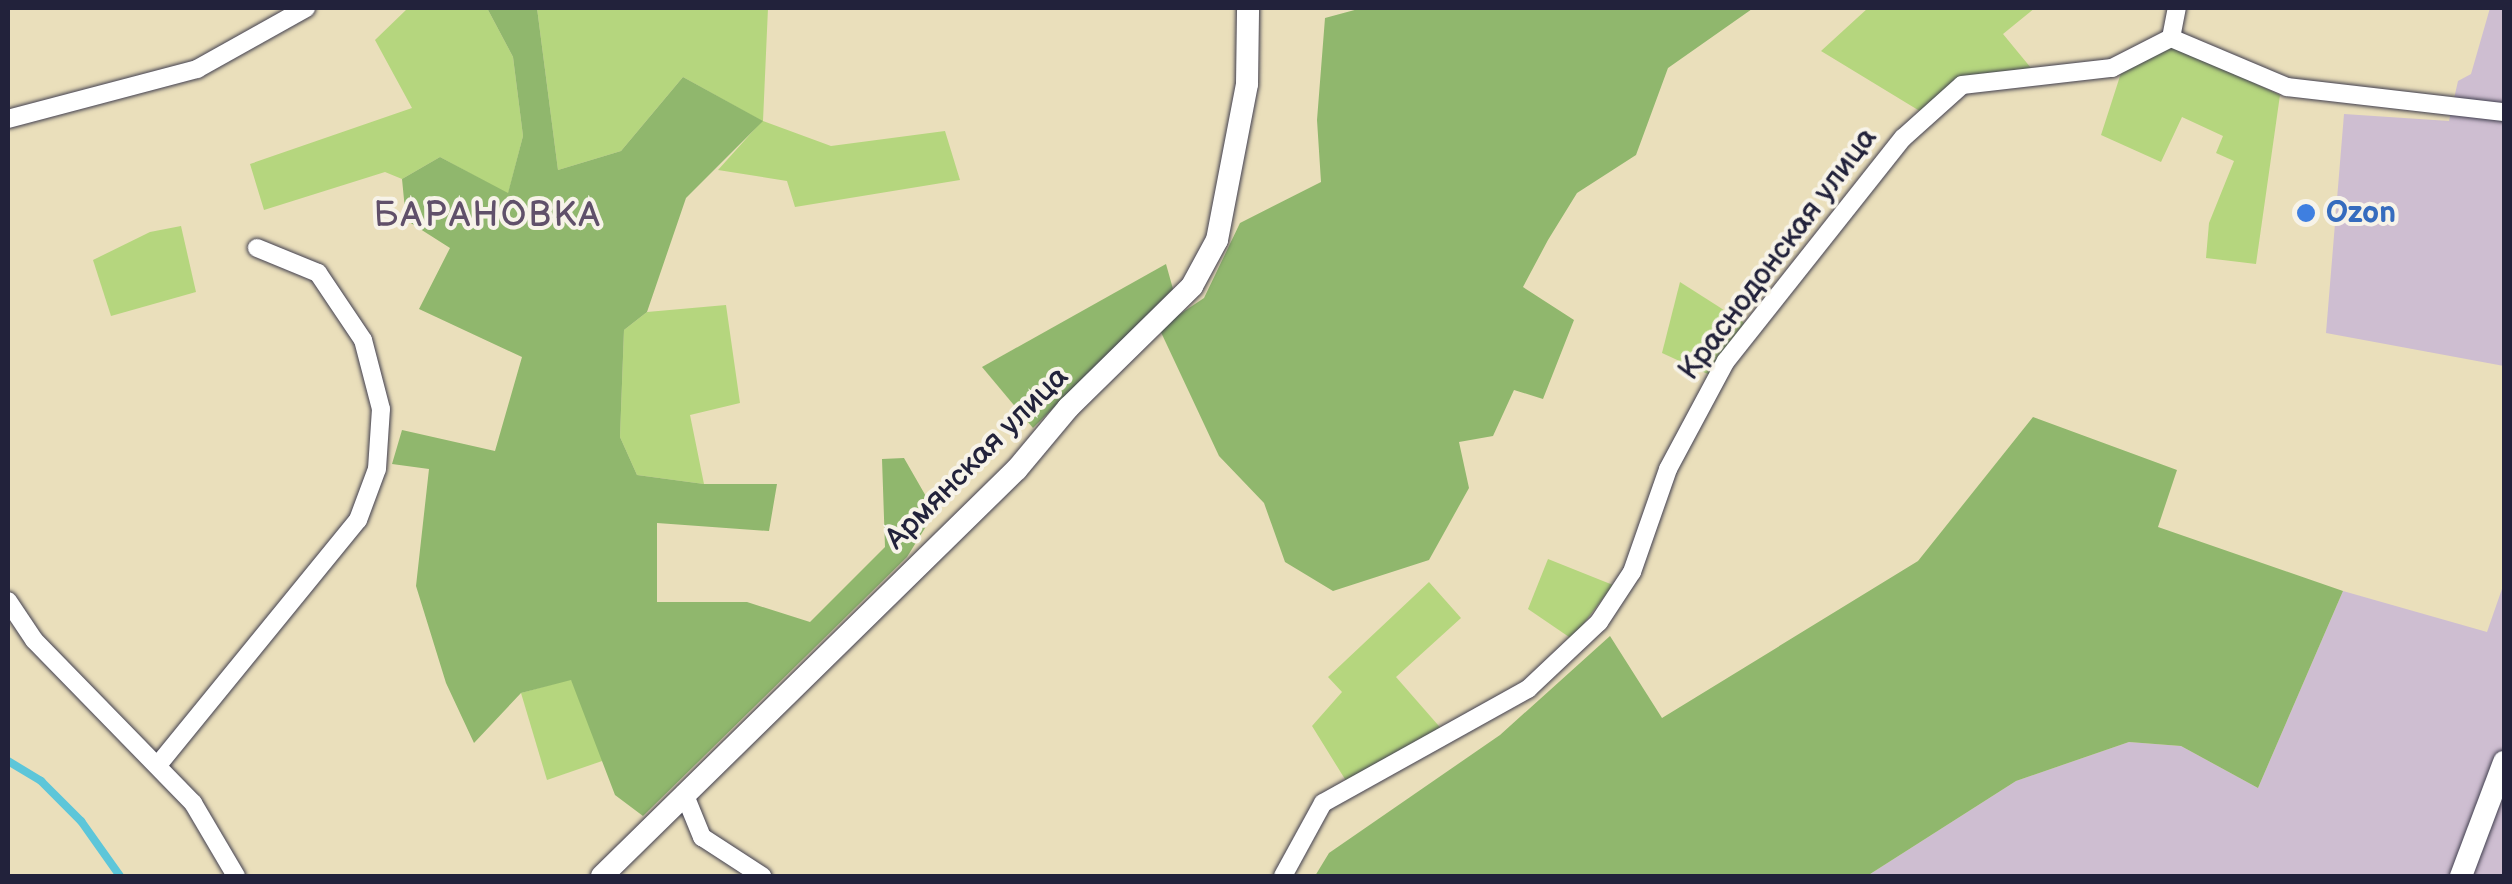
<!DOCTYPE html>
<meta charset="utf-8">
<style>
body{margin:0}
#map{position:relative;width:2512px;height:884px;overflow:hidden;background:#eadfbb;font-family:"Balsamiq Sans",sans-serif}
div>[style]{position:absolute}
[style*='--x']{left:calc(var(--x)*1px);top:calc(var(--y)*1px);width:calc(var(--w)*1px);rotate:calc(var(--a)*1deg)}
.industrial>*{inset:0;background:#cebed1}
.green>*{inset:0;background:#b5d67e}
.forest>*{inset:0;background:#90b76d}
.stream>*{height:8px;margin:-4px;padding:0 4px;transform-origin:4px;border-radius:4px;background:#5dc6d9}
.roads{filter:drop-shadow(0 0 2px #403e4e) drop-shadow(0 0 2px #403e4e)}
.minor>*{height:18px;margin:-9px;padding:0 9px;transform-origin:9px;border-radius:9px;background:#fff}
.tertiary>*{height:22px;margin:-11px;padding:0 11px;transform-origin:11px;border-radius:11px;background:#fff}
.dots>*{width:28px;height:28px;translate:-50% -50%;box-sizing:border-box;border:5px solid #f7f3e8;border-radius:50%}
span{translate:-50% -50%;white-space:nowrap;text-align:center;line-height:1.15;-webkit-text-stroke:8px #f7f3e8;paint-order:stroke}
.shop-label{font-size:30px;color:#366cbe;font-weight:700}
.left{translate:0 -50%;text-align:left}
.street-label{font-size:30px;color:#22223b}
.quarter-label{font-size:35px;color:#60506a;letter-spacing:2.5px}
.frame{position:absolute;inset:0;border:10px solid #22223b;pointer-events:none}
</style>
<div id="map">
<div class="industrial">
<div style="clip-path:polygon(2490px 8px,2504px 8px,2504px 366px,2326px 333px,2344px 114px,2449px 121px,2458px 81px,2471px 74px)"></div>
<div style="clip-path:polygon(2504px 583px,2504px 876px,1867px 876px,2016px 781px,2129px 742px,2181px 746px,2258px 788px,2343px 591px,2487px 632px)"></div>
</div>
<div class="green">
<div style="clip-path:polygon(408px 8px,487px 8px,513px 57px,523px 136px,508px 194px,440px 157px,402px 179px,385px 172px,264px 210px,250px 164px,412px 108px,375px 40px)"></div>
<div style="clip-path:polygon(537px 8px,768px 8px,763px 121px,831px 146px,945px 131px,960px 180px,795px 207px,787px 181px,718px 170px,762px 121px,683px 77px,621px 151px,558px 170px)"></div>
<div style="clip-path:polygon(1868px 8px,2035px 8px,2003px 34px,2031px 68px,1968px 76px,1923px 113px,1821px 51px)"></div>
<div style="clip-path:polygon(2172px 45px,2280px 95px,2256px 264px,2206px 258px,2209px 223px,2234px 161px,2216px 153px,2223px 136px,2182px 117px,2161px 162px,2101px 135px,2121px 73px)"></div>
<div style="clip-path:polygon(181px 226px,196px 292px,111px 316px,93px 260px,150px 232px)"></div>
<div style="clip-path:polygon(1680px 282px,1749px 326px,1710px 375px,1662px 353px)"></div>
<div style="clip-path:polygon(726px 305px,740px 403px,690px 415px,704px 484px,637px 475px,620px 437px,624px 330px,647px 312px)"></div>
<div style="clip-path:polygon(1548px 559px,1613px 585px,1572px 639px,1528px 609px)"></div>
<div style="clip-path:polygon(1429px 582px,1461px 618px,1396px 677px,1445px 733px,1348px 784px,1312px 726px,1342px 692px,1328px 677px)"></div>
<div style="clip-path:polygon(571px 679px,605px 760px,547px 780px,521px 693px)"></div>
</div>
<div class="forest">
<div style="clip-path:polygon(487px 8px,537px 8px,558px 170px,621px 151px,683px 77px,763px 121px,686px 198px,647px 312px,624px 330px,620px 437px,637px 475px,704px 484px,777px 484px,769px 531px,657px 523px,657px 602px,747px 602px,810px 622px,885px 547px,882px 459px,904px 458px,935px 512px,907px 557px,643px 816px,615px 795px,571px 680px,521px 693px,474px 743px,446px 683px,416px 586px,429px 469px,392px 464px,402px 430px,495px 451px,522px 357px,419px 309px,450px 248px,406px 220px,402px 179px,440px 157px,508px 193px,523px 136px,513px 57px)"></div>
<div style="clip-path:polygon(1362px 8px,1752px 9px,1668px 68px,1636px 155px,1577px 193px,1548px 240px,1523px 287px,1574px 320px,1543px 399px,1514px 390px,1493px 436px,1459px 442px,1469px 488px,1429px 560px,1333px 591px,1285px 562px,1264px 503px,1219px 456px,1159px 328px,1204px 298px,1240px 223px,1321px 182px,1317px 120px,1325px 18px)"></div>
<div style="clip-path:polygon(1166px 264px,1173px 289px,1033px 428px,982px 367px)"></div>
<div style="clip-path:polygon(2033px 417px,2177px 470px,2158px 527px,2343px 591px,2258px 788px,2181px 746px,2129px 742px,2016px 781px,1867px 876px,1315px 876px,1329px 853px,1500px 735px,1610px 636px,1662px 718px,1918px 561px)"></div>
</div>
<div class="stream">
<div style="--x:8;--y:761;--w:39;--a:31"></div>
<div style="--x:41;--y:781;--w:57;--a:45"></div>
<div style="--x:81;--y:821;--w:67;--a:54.7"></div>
</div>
<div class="roads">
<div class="minor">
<div style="--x:2171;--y:38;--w:126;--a:22.9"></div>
<div style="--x:2287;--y:87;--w:218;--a:6.6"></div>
<div style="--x:8;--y:119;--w:196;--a:-14.8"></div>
<div style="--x:197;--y:69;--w:125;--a:-29.2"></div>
<div style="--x:8;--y:601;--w:47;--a:56.3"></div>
<div style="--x:34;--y:640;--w:228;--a:45.7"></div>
<div style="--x:193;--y:803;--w:85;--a:59.5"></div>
<div style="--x:158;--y:765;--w:316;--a:-50.8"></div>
<div style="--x:358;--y:520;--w:54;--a:-69.6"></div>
<div style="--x:377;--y:469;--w:60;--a:-86.2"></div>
<div style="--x:381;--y:409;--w:71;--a:-104.6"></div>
<div style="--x:363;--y:340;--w:81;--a:-123.9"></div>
<div style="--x:318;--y:273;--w:66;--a:-157.7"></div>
<div style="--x:684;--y:793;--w:48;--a:67.8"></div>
<div style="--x:702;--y:837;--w:72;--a:33"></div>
<div style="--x:1283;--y:876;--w:83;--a:-61.3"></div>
<div style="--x:1323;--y:803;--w:235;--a:-29.1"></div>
<div style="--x:1528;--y:689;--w:98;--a:-43.3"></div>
<div style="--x:1599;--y:622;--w:60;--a:-56.6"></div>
<div style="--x:1632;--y:572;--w:109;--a:-70.7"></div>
<div style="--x:1668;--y:469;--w:123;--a:-61.8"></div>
<div style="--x:1726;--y:361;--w:285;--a:-51.6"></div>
<div style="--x:1903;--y:138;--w:79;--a:-41.9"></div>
<div style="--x:1962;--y:85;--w:151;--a:-6.5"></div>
<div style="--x:2112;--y:68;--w:66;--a:-27"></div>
<div style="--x:2171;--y:38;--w:31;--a:-79"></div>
</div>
<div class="tertiary">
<div style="--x:602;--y:876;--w:581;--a:-44.44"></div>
<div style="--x:1017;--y:469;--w:80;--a:-50.1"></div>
<div style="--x:1068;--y:408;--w:174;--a:-44.5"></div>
<div style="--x:1192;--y:286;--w:52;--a:-61.5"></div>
<div style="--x:1217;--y:240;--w:159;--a:-79.1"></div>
<div style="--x:1247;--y:84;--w:76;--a:-89.2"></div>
<div style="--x:2461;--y:876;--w:122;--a:-69.3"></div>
</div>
</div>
<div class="dots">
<div style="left:2306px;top:213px;background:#3f7fe0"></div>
</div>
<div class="shop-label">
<span class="left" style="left:2326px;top:213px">Ozon</span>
</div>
<div class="street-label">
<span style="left:1778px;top:254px;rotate:-53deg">Краснодонская улица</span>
<span style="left:977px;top:458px;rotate:-45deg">Армянская улица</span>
</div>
<div class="quarter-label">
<span style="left:488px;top:216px">БАРАНОВКА</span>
</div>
<div class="frame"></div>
</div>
